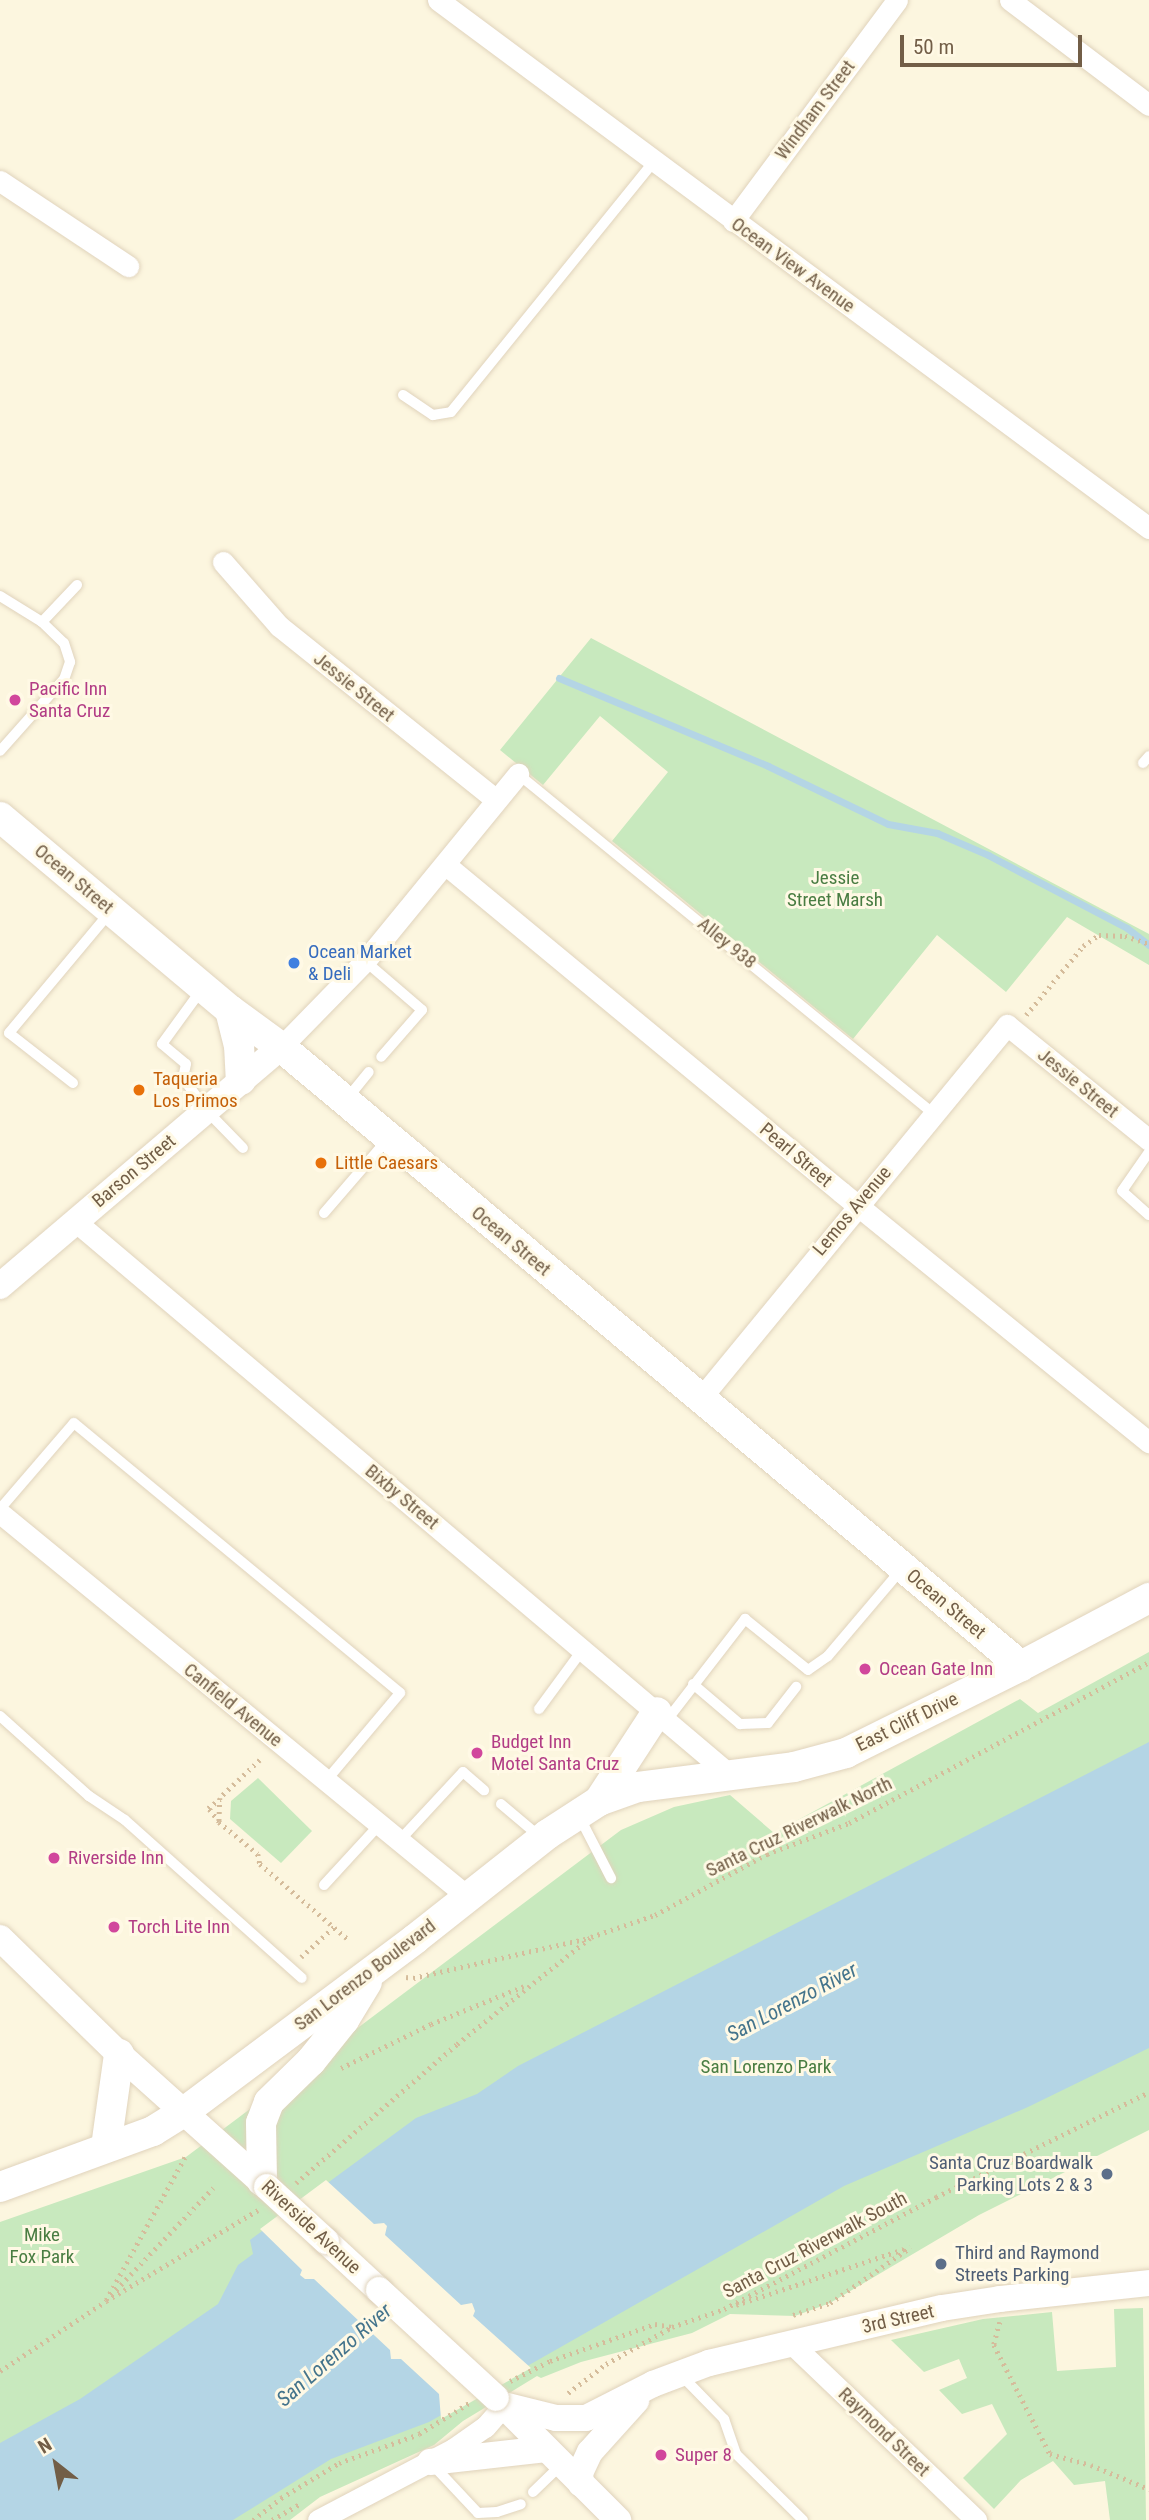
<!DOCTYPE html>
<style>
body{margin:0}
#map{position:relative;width:1149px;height:2520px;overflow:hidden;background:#fcf6df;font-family:"Roboto Condensed",sans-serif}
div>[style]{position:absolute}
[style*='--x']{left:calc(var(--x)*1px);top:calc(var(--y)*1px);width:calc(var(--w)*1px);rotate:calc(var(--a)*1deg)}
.green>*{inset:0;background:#c8e9be}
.water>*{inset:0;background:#b4d5e5}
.pier>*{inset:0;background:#fcf6df}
.stream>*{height:7px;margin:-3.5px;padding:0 3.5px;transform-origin:3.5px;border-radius:3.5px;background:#b4d5e5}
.path>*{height:4.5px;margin-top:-2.25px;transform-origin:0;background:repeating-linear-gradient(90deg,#d5bc9b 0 2px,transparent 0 7px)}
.roads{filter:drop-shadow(0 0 2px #e0d3bc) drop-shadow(0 0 2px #e0d3bc)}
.service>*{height:10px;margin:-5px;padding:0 5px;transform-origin:5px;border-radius:5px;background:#fff}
.minor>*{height:21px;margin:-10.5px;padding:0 10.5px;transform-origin:10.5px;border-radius:10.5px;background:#fff}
.tertiary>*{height:26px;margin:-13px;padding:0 13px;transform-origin:13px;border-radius:13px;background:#fff}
.secondary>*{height:30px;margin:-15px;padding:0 15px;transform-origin:15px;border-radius:15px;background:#fff}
.bridges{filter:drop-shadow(0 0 2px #e0d3bc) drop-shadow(0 0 2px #e0d3bc)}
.tertiary-bridge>*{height:26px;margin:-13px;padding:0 13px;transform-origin:13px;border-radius:13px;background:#fff}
.dots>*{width:19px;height:19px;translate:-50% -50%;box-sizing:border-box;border:4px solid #fff9e5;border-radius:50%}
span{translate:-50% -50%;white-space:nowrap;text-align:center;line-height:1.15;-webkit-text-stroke:6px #fff9e5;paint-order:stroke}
.street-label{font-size:19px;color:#725e47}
.hotel-label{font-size:19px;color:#b23c85}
.left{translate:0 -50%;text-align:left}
.park-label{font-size:19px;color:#497d42}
.shop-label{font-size:19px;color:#366cbe}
.food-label{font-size:19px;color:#c56008}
.service-label{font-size:19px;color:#4e5e75}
.right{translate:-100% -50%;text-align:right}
.water-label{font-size:21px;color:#44748c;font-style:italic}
.north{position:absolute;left:21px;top:2429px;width:70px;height:70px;-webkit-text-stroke:5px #fff9e5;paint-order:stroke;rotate:329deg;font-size:19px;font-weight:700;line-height:28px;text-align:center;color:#725e47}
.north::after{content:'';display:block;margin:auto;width:24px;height:32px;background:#725e47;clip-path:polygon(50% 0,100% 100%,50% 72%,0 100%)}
.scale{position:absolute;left:900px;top:35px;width:182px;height:32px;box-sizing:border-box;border:4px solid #725e47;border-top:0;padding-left:9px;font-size:21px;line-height:24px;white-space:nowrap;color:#725e47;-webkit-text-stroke:5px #fff9e5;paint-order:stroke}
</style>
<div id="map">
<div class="green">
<div style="clip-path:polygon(591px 638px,1149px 934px,1149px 965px,1067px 917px,1006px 992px,937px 935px,853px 1039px,612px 841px,668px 772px,600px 716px,543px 785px,500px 750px)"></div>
<div style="clip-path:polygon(1149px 1652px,1149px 2130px,979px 2215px,830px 2303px,795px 2316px,730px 2314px,692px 2333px,581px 2362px,541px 2378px,537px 2376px,463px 2421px,434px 2445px,320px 2497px,290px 2520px,0 2520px,0 2222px,186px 2157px,621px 1830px,674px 1807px,730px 1795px,774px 1833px,1020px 1699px,1038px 1713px)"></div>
<div style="clip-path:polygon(258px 1778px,312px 1831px,281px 1863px,230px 1819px,231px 1801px)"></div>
<div style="clip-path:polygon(1143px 2308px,1146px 2520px,1110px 2520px,1105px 2481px,1074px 2485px,1053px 2461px,1021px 2480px,994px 2509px,963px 2478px,1007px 2434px,992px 2404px,962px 2414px,939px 2390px,967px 2378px,959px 2359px,924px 2372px,891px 2340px,983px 2319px,1052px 2312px,1057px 2371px,1116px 2367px,1114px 2309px)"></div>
</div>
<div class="water">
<div style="clip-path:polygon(1149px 1742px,1149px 2048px,1028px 2107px,844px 2186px,429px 2422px,331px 2459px,233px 2520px,0 2520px,0 2443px,80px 2399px,218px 2304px,238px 2265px,253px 2254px,250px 2240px,416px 2118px,477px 2094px,518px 2066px)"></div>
</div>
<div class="pier">
<div style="clip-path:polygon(326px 2180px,374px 2224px,384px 2223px,387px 2226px,385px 2235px,461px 2305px,472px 2303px,475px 2311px,473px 2316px,531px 2368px,441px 2419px,439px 2394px,401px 2359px,391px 2359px,390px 2350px,314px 2279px,305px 2279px,300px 2275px,302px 2270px,260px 2229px)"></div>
</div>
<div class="stream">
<div style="--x:559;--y:678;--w:227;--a:22.8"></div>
<div style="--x:768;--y:766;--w:133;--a:25.8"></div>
<div style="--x:888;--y:824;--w:50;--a:10.4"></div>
<div style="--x:937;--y:833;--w:56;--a:23.3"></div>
<div style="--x:988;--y:855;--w:157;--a:27.7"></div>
<div style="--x:1127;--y:928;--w:28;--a:38"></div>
</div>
<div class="path">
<div style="--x:1026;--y:1015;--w:89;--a:-50.4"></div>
<div style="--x:1083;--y:946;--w:19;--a:-35"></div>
<div style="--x:1099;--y:935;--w:26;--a:2"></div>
<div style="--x:1125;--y:936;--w:25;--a:18"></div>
<div style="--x:260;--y:1760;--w:55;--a:136.5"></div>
<div style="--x:220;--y:1798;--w:24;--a:92"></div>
<div style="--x:219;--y:1822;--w:50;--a:39.4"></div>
<div style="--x:258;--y:1854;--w:10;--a:79"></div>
<div style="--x:260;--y:1864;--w:118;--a:40.5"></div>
<div style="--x:219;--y:1822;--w:18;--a:-128"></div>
<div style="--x:208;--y:1808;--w:15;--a:-37"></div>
<div style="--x:301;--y:1957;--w:45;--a:-42.3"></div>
<div style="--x:406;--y:1977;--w:7;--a:8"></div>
<div style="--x:413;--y:1978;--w:180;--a:-12.8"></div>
<div style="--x:341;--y:2068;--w:100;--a:-26.1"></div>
<div style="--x:431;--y:2024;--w:100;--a:-22.2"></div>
<div style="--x:296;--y:2183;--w:213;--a:-40.8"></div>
<div style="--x:457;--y:2044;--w:171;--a:-38.6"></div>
<div style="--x:591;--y:1937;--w:68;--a:-19"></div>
<div style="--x:655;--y:1915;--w:128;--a:-28.6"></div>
<div style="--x:767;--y:1854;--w:88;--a:-20.7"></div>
<div style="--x:849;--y:1823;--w:340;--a:-28.2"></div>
<div style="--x:111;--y:2295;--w:148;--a:-46.4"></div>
<div style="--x:106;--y:2300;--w:166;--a:-61.1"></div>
<div style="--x:736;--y:2305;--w:180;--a:-18.4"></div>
<div style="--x:793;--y:2315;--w:39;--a:-18"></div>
<div style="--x:830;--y:2303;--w:98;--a:-34.7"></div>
<div style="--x:1000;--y:2322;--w:24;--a:105"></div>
<div style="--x:994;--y:2345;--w:123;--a:62.8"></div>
<div style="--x:1050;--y:2454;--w:42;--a:15"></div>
<div style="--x:1091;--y:2465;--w:63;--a:22.5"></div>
<div style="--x:0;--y:2371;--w:127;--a:-33.4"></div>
<div style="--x:106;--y:2301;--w:177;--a:-30.9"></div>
<div style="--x:510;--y:2381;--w:45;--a:-26.6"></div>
<div style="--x:550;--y:2361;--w:111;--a:-19.4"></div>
<div style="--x:655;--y:2324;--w:17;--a:10"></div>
<div style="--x:568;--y:2393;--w:48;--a:-37.3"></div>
<div style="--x:606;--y:2364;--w:76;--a:-29.3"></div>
<div style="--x:672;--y:2327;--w:55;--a:-19.1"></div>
<div style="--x:724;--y:2309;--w:240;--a:-27.8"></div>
<div style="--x:936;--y:2197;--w:237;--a:-26.2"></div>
<div style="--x:253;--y:2520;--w:36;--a:-38"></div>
<div style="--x:281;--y:2498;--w:68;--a:-31.1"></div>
<div style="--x:339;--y:2463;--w:85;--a:-19.9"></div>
<div style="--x:419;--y:2434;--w:59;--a:-31.8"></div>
<div style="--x:272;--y:2520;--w:34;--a:-30"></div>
</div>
<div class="roads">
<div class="service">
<div style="--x:403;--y:395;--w:36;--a:34"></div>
<div style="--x:433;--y:415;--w:18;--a:-9"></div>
<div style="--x:451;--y:412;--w:323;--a:-51"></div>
<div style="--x:0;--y:596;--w:49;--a:31.8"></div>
<div style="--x:42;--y:622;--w:30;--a:44"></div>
<div style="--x:64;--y:643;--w:20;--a:72"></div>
<div style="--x:70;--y:662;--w:18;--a:109"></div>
<div style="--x:64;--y:679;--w:96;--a:131.6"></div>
<div style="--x:42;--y:622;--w:51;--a:-46.6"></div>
<div style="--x:1143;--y:763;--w:9;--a:-49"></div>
<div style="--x:518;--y:774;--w:537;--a:39.26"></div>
<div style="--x:365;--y:961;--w:75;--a:40.7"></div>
<div style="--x:422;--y:1010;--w:62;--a:131.1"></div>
<div style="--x:202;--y:989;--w:68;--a:126"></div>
<div style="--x:162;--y:1044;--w:31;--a:40"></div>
<div style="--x:186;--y:1064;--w:14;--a:102"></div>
<div style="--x:183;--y:1078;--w:39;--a:54"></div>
<div style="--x:206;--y:1110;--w:53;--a:45.8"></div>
<div style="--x:73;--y:1083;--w:81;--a:-142"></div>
<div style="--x:9;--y:1033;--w:158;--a:-50.1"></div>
<div style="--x:346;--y:1100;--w:36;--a:-51"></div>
<div style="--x:1149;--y:1152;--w:47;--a:124.7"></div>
<div style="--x:1122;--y:1191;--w:36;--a:42"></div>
<div style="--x:324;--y:1213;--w:96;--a:-49.2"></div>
<div style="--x:0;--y:1509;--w:113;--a:-49.3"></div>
<div style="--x:74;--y:1423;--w:423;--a:39.6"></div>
<div style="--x:400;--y:1693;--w:115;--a:130.1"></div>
<div style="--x:693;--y:1684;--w:62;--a:40.4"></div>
<div style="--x:740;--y:1724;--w:28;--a:-2"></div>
<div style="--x:768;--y:1723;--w:46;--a:-52.1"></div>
<div style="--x:539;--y:1709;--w:74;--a:-53.7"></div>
<div style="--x:0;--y:1716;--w:120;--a:42"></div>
<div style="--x:89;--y:1796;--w:43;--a:33.7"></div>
<div style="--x:125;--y:1820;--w:237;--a:41.8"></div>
<div style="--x:667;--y:1720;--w:128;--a:-52.3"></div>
<div style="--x:745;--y:1619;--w:81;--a:39"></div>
<div style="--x:808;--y:1670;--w:24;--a:-35"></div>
<div style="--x:828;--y:1656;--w:113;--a:-49.7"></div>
<div style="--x:501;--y:1804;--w:50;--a:40.1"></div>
<div style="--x:579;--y:1816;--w:70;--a:62.7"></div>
<div style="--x:399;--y:1841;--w:94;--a:-47.2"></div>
<div style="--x:463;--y:1772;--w:28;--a:41"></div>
<div style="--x:324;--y:1885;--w:81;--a:-47.5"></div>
<div style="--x:681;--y:2375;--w:62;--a:45.7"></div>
<div style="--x:724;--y:2419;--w:37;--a:71"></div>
<div style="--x:736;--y:2454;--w:94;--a:44.6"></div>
<div style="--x:432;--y:2464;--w:67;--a:46.8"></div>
<div style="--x:478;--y:2513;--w:19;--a:-3"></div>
<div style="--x:497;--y:2512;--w:25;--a:-18"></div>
<div style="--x:533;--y:2492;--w:39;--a:-44"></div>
</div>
<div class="minor">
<div style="--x:438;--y:0;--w:886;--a:36.6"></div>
<div style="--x:1010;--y:0;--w:174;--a:37.1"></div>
<div style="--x:0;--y:181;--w:154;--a:33.6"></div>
<div style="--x:733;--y:221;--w:275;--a:-53.4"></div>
<div style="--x:223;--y:562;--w:85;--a:48.8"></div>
<div style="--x:279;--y:626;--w:278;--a:38.7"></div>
<div style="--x:446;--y:865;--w:513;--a:39.62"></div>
<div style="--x:841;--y:1192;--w:397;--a:39.1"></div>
<div style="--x:281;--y:1047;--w:120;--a:-45.7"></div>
<div style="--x:365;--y:961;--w:242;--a:-50.7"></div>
<div style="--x:75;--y:1221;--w:856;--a:40.22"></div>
<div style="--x:700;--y:1399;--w:484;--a:-50.6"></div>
<div style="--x:1007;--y:1025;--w:183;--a:39"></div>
<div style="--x:0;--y:1513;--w:604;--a:39.36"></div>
<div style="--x:792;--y:2344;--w:255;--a:43.7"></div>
<div style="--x:318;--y:2520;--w:153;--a:-27.7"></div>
<div style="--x:453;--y:2449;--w:39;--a:-35"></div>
<div style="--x:485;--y:2427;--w:29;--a:-49"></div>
</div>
<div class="tertiary">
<div style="--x:0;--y:1286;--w:369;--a:-40.4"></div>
<div style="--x:0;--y:1938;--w:166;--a:44.3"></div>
<div style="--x:119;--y:2054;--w:199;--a:41.9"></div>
<div style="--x:326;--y:2241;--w:72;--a:42.8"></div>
<div style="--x:503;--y:2405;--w:163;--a:45"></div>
<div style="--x:504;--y:2405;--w:54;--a:14"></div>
<div style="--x:556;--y:2418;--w:30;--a:0"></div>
<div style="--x:586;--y:2418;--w:75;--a:-26.9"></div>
<div style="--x:653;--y:2384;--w:60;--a:-20.6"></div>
<div style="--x:709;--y:2363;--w:239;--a:-13.3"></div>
<div style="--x:942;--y:2308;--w:59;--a:-8.8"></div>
<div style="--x:1000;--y:2299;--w:150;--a:-6.1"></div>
<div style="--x:430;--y:2462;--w:117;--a:-6.4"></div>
<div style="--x:581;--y:2484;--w:11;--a:-95"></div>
<div style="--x:580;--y:2473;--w:23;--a:-65"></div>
<div style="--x:590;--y:2452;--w:69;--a:-48"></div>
</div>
<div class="secondary">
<div style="--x:0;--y:817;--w:300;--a:40"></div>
<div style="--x:230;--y:1010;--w:63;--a:36"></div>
<div style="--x:281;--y:1047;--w:965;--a:39.91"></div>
<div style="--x:230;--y:1010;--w:36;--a:76"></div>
<div style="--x:239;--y:1045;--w:35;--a:87"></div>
<div style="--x:599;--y:1801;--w:106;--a:-56.9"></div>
<div style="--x:106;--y:2147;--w:94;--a:-82"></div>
<div style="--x:262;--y:2181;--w:58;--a:-91"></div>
<div style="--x:261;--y:2123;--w:22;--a:-69"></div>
<div style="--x:269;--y:2102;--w:59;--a:-44.3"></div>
<div style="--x:311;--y:2061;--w:53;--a:-51.2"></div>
<div style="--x:344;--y:2020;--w:44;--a:-58.8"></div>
<div style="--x:0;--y:2187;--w:163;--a:-20.1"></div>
<div style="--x:153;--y:2131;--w:36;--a:-32"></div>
<div style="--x:184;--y:2112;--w:289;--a:-36.8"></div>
<div style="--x:415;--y:1939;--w:169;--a:-38.3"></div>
<div style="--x:548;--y:1834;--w:61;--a:-32.9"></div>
<div style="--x:599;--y:1801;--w:41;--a:-19.7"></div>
<div style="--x:638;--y:1787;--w:157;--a:-7.3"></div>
<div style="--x:794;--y:1767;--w:54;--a:-15.1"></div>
<div style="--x:846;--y:1753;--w:195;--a:-26.4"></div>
<div style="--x:1021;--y:1666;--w:145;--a:-28"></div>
</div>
</div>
<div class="bridges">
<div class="tertiary-bridge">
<div style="--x:267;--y:2187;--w:80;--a:42.5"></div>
<div style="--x:379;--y:2290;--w:159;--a:42.7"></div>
</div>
</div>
<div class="dots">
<div style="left:15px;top:700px;background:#d1479c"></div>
<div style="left:294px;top:963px;background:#3f7fe0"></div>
<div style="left:139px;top:1090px;background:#e8710a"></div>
<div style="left:321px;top:1163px;background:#e8710a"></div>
<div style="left:865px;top:1669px;background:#d1479c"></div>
<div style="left:477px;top:1753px;background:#d1479c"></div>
<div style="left:54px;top:1858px;background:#d1479c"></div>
<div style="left:114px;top:1927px;background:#d1479c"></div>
<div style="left:1107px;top:2174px;background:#5c6f8a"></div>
<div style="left:941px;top:2264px;background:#5c6f8a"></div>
<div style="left:661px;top:2455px;background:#d1479c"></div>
</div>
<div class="street-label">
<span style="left:815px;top:110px;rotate:-53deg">Windham Street</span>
<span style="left:793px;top:265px;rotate:36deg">Ocean View Avenue</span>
<span style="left:354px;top:687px;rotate:39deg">Jessie Street</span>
<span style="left:74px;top:879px;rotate:40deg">Ocean Street</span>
<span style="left:727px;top:943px;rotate:39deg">Alley 938</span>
<span style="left:1078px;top:1083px;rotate:39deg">Jessie Street</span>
<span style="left:796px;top:1155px;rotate:40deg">Pearl Street</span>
<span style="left:134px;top:1171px;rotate:-40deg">Barson Street</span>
<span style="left:852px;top:1211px;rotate:-50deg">Lemos Avenue</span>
<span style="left:511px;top:1241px;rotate:40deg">Ocean Street</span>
<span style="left:402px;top:1497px;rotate:40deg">Bixby Street</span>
<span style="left:946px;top:1604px;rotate:40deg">Ocean Street</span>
<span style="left:233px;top:1705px;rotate:39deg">Canfield Avenue</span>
<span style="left:907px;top:1722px;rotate:-26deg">East Cliff Drive</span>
<span style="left:799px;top:1827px;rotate:-26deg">Santa Cruz Riverwalk North</span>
<span style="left:365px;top:1975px;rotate:-37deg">San Lorenzo Boulevard</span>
<span style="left:311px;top:2227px;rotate:43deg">Riverside Avenue</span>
<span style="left:815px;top:2245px;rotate:-28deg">Santa Cruz Riverwalk South</span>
<span style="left:898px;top:2319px;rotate:-13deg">3rd Street</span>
<span style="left:884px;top:2432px;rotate:44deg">Raymond Street</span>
</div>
<div class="hotel-label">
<span class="left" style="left:29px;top:700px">Pacific Inn<br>Santa Cruz</span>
<span class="left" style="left:879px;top:1669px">Ocean Gate Inn</span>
<span class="left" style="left:491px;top:1753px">Budget Inn<br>Motel Santa Cruz</span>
<span class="left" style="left:68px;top:1858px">Riverside Inn</span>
<span class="left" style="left:128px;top:1927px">Torch Lite Inn</span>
<span class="left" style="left:675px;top:2455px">Super 8</span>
</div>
<div class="park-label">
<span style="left:835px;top:889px">Jessie<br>Street Marsh</span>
<span style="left:766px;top:2067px">San Lorenzo Park</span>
<span style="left:42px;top:2246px">Mike<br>Fox Park</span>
</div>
<div class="shop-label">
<span class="left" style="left:308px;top:963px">Ocean Market<br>&amp; Deli</span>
</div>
<div class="food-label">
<span class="left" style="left:153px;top:1090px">Taqueria<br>Los Primos</span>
<span class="left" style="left:335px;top:1163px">Little Caesars</span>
</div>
<div class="service-label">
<span class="right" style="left:1093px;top:2174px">Santa Cruz Boardwalk<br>Parking Lots 2 &amp; 3</span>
<span class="left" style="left:955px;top:2264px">Third and Raymond<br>Streets Parking</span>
</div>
<div class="water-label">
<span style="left:792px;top:2002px;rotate:-28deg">San Lorenzo River</span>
<span style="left:334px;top:2355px;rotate:-41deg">San Lorenzo River</span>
</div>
<div class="north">N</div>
<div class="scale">50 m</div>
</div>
